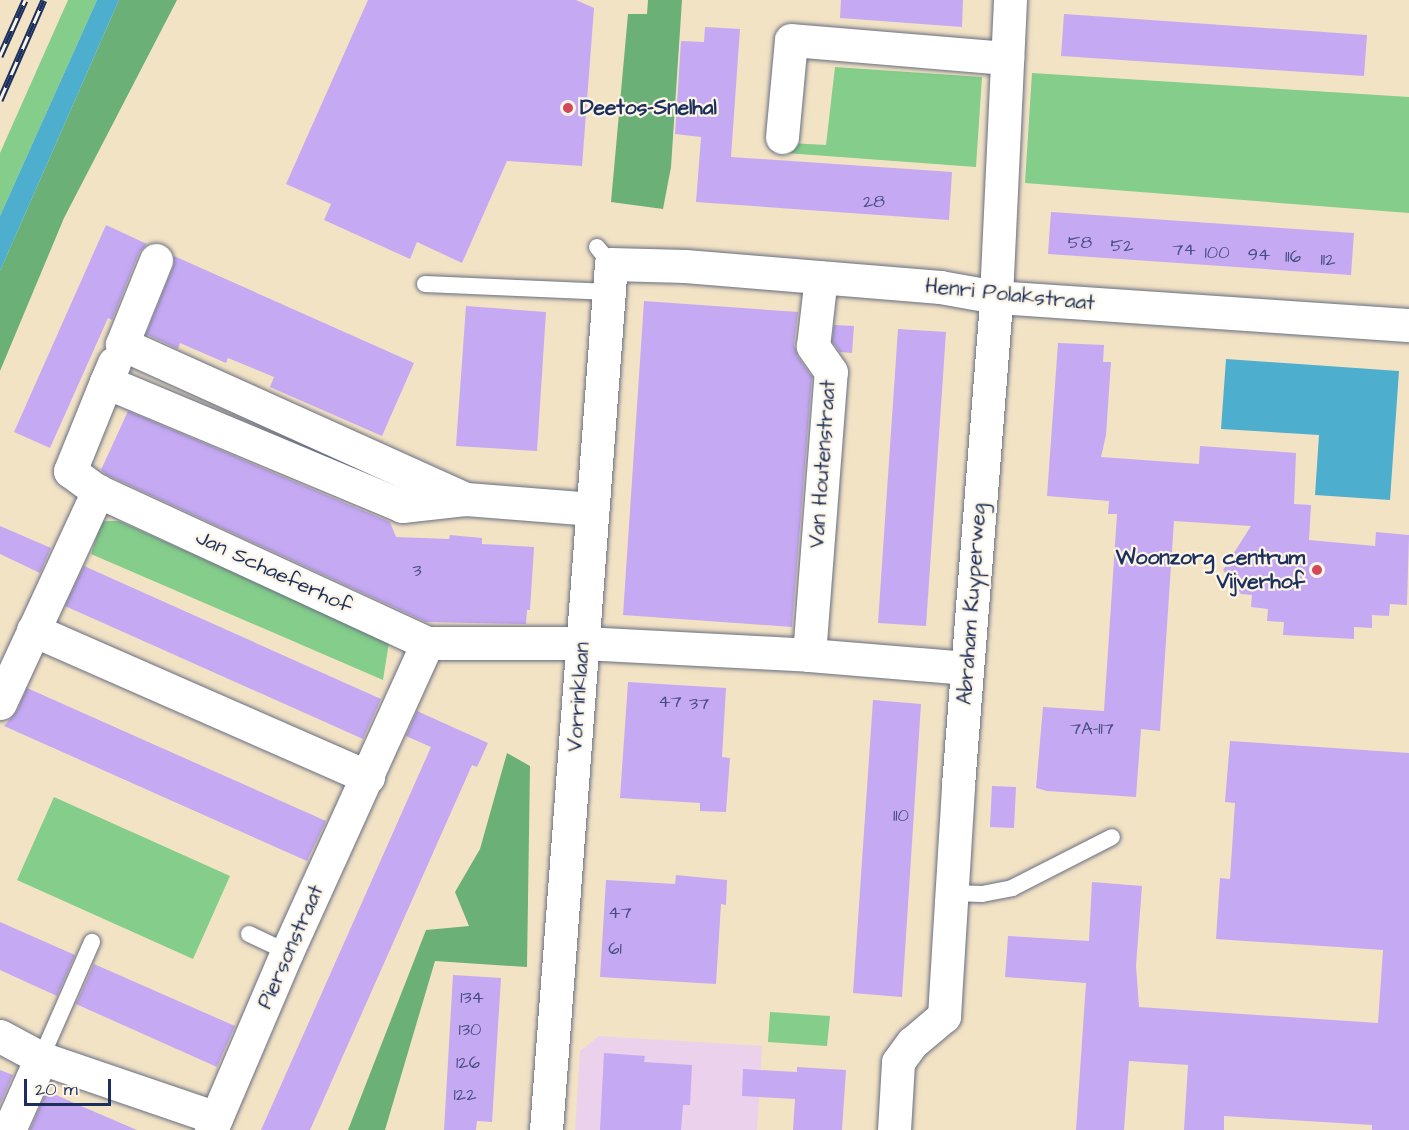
<!DOCTYPE html>
<style>
body{margin:0}
#map{position:relative;width:1409px;height:1130px;overflow:hidden;background:#f3e3c5;font-family:"Architects Daughter",sans-serif}
div>[style]{position:absolute}
[style*='--x']{left:calc(var(--x)*1px);top:calc(var(--y)*1px);width:calc(var(--w)*1px);rotate:calc(var(--a)*1deg)}
.built>*{inset:0;background:#ebd1eb}
.green>*{inset:0;background:#84cd8a}
.forest>*{inset:0;background:#6bb076}
.water>*{inset:0;background:#4eaecd}
.building>*{inset:0;background:#c5a9f2}
.roads{filter:drop-shadow(0 0 2px #676e82) drop-shadow(0 0 2px #676e82)}
.service>*{height:16px;margin:-8px;padding:0 8px;transform-origin:8px;border-radius:8px;background:#fff}
.minor>*{height:33px;margin:-16.5px;padding:0 16.5px;transform-origin:16.5px;border-radius:16.5px;background:#fff}
.rail>*{height:7px;margin-top:-3.5px;transform-origin:0;background:repeating-linear-gradient(90deg,#fcf5e5 0 14px,#1b2f5e 0 28px);box-sizing:border-box;border-block:2px solid #1b2f5e}
.dots>*{width:16px;height:16px;translate:-50% -50%;box-sizing:border-box;border:3px solid #fcf5e5;border-radius:50%}
span{translate:-50% -50%;white-space:nowrap;text-align:center;line-height:1.15;-webkit-text-stroke:4.5px #fcf5e5;paint-order:stroke}
.number-label{font-size:18px;color:#464e83}
.number-label span{-webkit-text-stroke-width:0}
.poi-label{font-size:21px;color:#1b2f5e;font-weight:700}
.left{translate:0 -50%;text-align:left}
.right{translate:-100% -50%;text-align:right}
.street-label{font-size:21px;color:#1b2f5e}
.scale{position:absolute;left:24px;top:1079px;width:87px;height:27px;box-sizing:border-box;border:3px solid #1b2f5e;border-top:0;padding-left:8px;font-size:18px;line-height:21px;white-space:nowrap;color:#1b2f5e;-webkit-text-stroke:4px #fcf5e5;paint-order:stroke}
</style>
<div id="map">
<div class="built">
<div style="clip-path:polygon(599px 1036px,762px 1046px,757px 1130px,575px 1130px,580px 1051px)"></div>
</div>
<div class="green">
<div style="clip-path:polygon(68px 0,97px 0,0 216px,0 153px)"></div>
<div style="clip-path:polygon(835px 67px,982px 77px,976px 167px,772px 152px,772px 142px,826px 145px)"></div>
<div style="clip-path:polygon(1032px 73px,1409px 97px,1409px 213px,1025px 183px)"></div>
<div style="clip-path:polygon(102px 521px,119px 521px,389px 642px,383px 680px,91px 554px)"></div>
<div style="clip-path:polygon(54px 797px,230px 876px,193px 959px,17px 880px)"></div>
<div style="clip-path:polygon(770px 1012px,830px 1016px,827px 1046px,768px 1042px)"></div>
</div>
<div class="forest">
<div style="clip-path:polygon(119px 0,177px 0,64px 218px,0 371px,0 271px)"></div>
<div style="clip-path:polygon(648px 0,682px 0,671px 167px,663px 209px,611px 202px,628px 14px,647px 14px)"></div>
<div style="clip-path:polygon(507px 753px,530px 766px,527px 967px,435px 961px,385px 1130px,348px 1130px,426px 930px,469px 926px,455px 892px,480px 849px)"></div>
</div>
<div class="water">
<div style="clip-path:polygon(97px 0,119px 0,0 271px,0 216px)"></div>
<div style="clip-path:polygon(1226px 359px,1399px 371px,1390px 500px,1315px 495px,1319px 435px,1221px 429px)"></div>
</div>
<div class="building">
<div style="clip-path:polygon(368px 0,576px 0,594px 8px,582px 166px,507px 161px,462px 263px,417px 242px,410px 259px,324px 220px,331px 204px,286px 184px)"></div>
<div style="clip-path:polygon(841px 0,963px 0,962px 27px,840px 18px)"></div>
<div style="clip-path:polygon(1064px 14px,1367px 35px,1364px 76px,1061px 56px)"></div>
<div style="clip-path:polygon(705px 27px,740px 29px,731px 157px,952px 172px,949px 220px,696px 202px,701px 137px,675px 134px,681px 41px,704px 42px)"></div>
<div style="clip-path:polygon(1051px 212px,1354px 233px,1351px 275px,1048px 254px)"></div>
<div style="clip-path:polygon(106px 225px,147px 244px,139px 253px,112px 320px,108px 318px,50px 448px,14px 432px)"></div>
<div style="clip-path:polygon(174px 256px,414px 363px,382px 436px,270px 387px,274px 377px,228px 358px,226px 363px,180px 343px,178px 349px,146px 334px,173px 267px)"></div>
<div style="clip-path:polygon(644px 301px,798px 312px,794px 345px,798px 357px,812px 377px,792px 627px,623px 615px)"></div>
<div style="clip-path:polygon(466px 306px,546px 312px,537px 451px,456px 446px)"></div>
<div style="clip-path:polygon(834px 325px,854px 326px,852px 353px,840px 352px,832px 341px)"></div>
<div style="clip-path:polygon(898px 329px,946px 332px,926px 626px,878px 623px)"></div>
<div style="clip-path:polygon(1058px 343px,1104px 345px,1103px 362px,1111px 362px,1106px 435px,1101px 457px,1199px 464px,1200px 446px,1296px 453px,1294px 504px,1311px 505px,1309px 540px,1375px 546px,1376px 532px,1409px 535px,1407px 605px,1390px 604px,1389px 616px,1372px 615px,1372px 628px,1354px 627px,1354px 639px,1283px 635px,1284px 622px,1267px 621px,1268px 609px,1251px 607px,1252px 595px,1241px 594px,1223px 570px,1251px 526px,1174px 521px,1160px 731px,1141px 729px,1136px 797px,1047px 791px,1036px 788px,1043px 707px,1104px 711px,1117px 514px,1108px 514px,1109px 501px,1047px 496px)"></div>
<div style="clip-path:polygon(128px 411px,390px 522px,396px 537px,449px 539px,450px 535px,482px 538px,482px 544px,534px 547px,530px 610px,527px 610px,526px 624px,426px 622px,107px 475px,101px 470px)"></div>
<div style="clip-path:polygon(0 526px,51px 548px,40px 573px,0 554px)"></div>
<div style="clip-path:polygon(84px 566px,381px 699px,363px 739px,65px 606px)"></div>
<div style="clip-path:polygon(628px 682px,726px 688px,722px 757px,730px 758px,726px 812px,700px 811px,700px 803px,620px 798px)"></div>
<div style="clip-path:polygon(27px 688px,326px 821px,307px 861px,4px 726px,17px 711px)"></div>
<div style="clip-path:polygon(873px 700px,921px 704px,902px 997px,853px 993px)"></div>
<div style="clip-path:polygon(417px 711px,488px 743px,477px 767px,472px 765px,310px 1130px,261px 1130px,431px 747px,406px 736px)"></div>
<div style="clip-path:polygon(1230px 741px,1409px 753px,1409px 1130px,1372px 1130px,1372px 1125px,1224px 1116px,1224px 1130px,1184px 1130px,1188px 1065px,1129px 1061px,1124px 1130px,1076px 1130px,1086px 983px,1005px 977px,1008px 936px,1089px 941px,1092px 882px,1142px 886px,1136px 966px,1139px 1007px,1378px 1023px,1383px 950px,1216px 939px,1220px 878px,1230px 879px,1235px 803px,1225px 802px)"></div>
<div style="clip-path:polygon(992px 786px,1016px 787px,1014px 828px,990px 827px)"></div>
<div style="clip-path:polygon(676px 875px,727px 880px,726px 905px,721px 904px,716px 984px,600px 977px,606px 880px,675px 884px)"></div>
<div style="clip-path:polygon(0 922px,75px 955px,57px 996px,0 970px)"></div>
<div style="clip-path:polygon(94px 964px,235px 1026px,217px 1067px,76px 1004px)"></div>
<div style="clip-path:polygon(453px 975px,501px 978px,492px 1122px,477px 1121px,476px 1130px,444px 1130px)"></div>
<div style="clip-path:polygon(604px 1053px,645px 1056px,644px 1062px,692px 1065px,690px 1105px,683px 1105px,681px 1130px,600px 1130px)"></div>
<div style="clip-path:polygon(797px 1067px,846px 1070px,842px 1130px,793px 1130px,795px 1099px,742px 1096px,743px 1069px,797px 1072px)"></div>
<div style="clip-path:polygon(0 1070px,13px 1075px,0 1104px)"></div>
<div style="clip-path:polygon(47px 1091px,81px 1106px,137px 1130px,30px 1130px)"></div>
</div>
<div class="roads">
<div class="service">
<div style="--x:597;--y:247;--w:22;--a:51"></div>
<div style="--x:425;--y:284;--w:185;--a:2.5"></div>
<div style="--x:952;--y:893;--w:30;--a:2"></div>
<div style="--x:982;--y:894;--w:31;--a:-11"></div>
<div style="--x:1012;--y:888;--w:112;--a:-27"></div>
<div style="--x:249;--y:934;--w:42;--a:25.3"></div>
<div style="--x:41;--y:1058;--w:127;--a:-66.3"></div>
</div>
<div class="minor">
<div style="--x:782;--y:137;--w:97;--a:-84.7"></div>
<div style="--x:791;--y:40;--w:217;--a:4.8"></div>
<div style="--x:156;--y:260;--w:91;--a:112"></div>
<div style="--x:122;--y:344;--w:377;--a:24.3"></div>
<div style="--x:466;--y:499;--w:127;--a:4.5"></div>
<div style="--x:114;--y:363;--w:21;--a:113"></div>
<div style="--x:106;--y:382;--w:321;--a:22.7"></div>
<div style="--x:402;--y:506;--w:63;--a:-6.3"></div>
<div style="--x:106;--y:382;--w:96;--a:112"></div>
<div style="--x:70;--y:471;--w:34;--a:36"></div>
<div style="--x:98;--y:491;--w:362;--a:24.8"></div>
<div style="--x:427;--y:643;--w:156;--a:0"></div>
<div style="--x:583;--y:643;--w:226;--a:3"></div>
<div style="--x:809;--y:655;--w:158;--a:4.7"></div>
<div style="--x:33;--y:630;--w:366;--a:23.7"></div>
<div style="--x:809;--y:655;--w:284;--a:-85.6"></div>
<div style="--x:831;--y:372;--w:32;--a:-125"></div>
<div style="--x:813;--y:346;--w:69;--a:-83.4"></div>
<div style="--x:0;--y:703;--w:234;--a:-65.2"></div>
<div style="--x:0;--y:1036;--w:47;--a:28.2"></div>
<div style="--x:41;--y:1058;--w:185;--a:18.9"></div>
<div style="--x:9;--y:1130;--w:79;--a:-66"></div>
<div style="--x:211;--y:1130;--w:194;--a:-66.9"></div>
<div style="--x:287;--y:952;--w:339;--a:-65.6"></div>
<div style="--x:546;--y:1130;--w:868;--a:-85.71"></div>
<div style="--x:611;--y:264;--w:74;--a:1.5"></div>
<div style="--x:685;--y:266;--w:256;--a:4.7"></div>
<div style="--x:940;--y:287;--w:57;--a:10.1"></div>
<div style="--x:996;--y:297;--w:414;--a:3.9"></div>
<div style="--x:894;--y:1130;--w:68;--a:-86.6"></div>
<div style="--x:898;--y:1062;--w:24;--a:-54"></div>
<div style="--x:912;--y:1043;--w:42;--a:-40.2"></div>
<div style="--x:944;--y:1016;--w:231;--a:-86.5"></div>
<div style="--x:958;--y:785;--w:489;--a:-85.5"></div>
<div style="--x:996;--y:297;--w:297;--a:-87.3"></div>
</div>
</div>
<div class="rail">
<div style="--x:0;--y:56;--w:61;--a:-65.9"></div>
<div style="--x:0;--y:100;--w:109;--a:-66.3"></div>
</div>
<div class="dots">
<div style="left:568px;top:108px;background:#d1495b"></div>
<div style="left:1317px;top:570px;background:#d1495b"></div>
</div>
<div class="number-label">
<span style="left:874px;top:202px">28</span>
<span style="left:1080px;top:243px">58</span>
<span style="left:1122px;top:246px">52</span>
<span style="left:1184px;top:250px">74</span>
<span style="left:1217px;top:253px">100</span>
<span style="left:1259px;top:255px">94</span>
<span style="left:1293px;top:257px">116</span>
<span style="left:1328px;top:260px">112</span>
<span style="left:417px;top:571px">3</span>
<span style="left:670px;top:702px">47</span>
<span style="left:699px;top:704px">37</span>
<span style="left:1092px;top:729px">7A-117</span>
<span style="left:901px;top:816px">110</span>
<span style="left:620px;top:913px">47</span>
<span style="left:615px;top:949px">61</span>
<span style="left:472px;top:998px">134</span>
<span style="left:470px;top:1030px">130</span>
<span style="left:468px;top:1063px">126</span>
<span style="left:465px;top:1095px">122</span>
</div>
<div class="poi-label">
<span class="left" style="left:580px;top:108px">Deetos-Snelhal</span>
<span class="right" style="left:1305px;top:570px">Woonzorg centrum<br>Vijverhof</span>
</div>
<div class="street-label">
<span style="left:1010px;top:295px;rotate:6deg">Henri Polakstraat</span>
<span style="left:823px;top:464px;rotate:-86deg">Van Houtenstraat</span>
<span style="left:274px;top:572px;rotate:25deg">Jan Schaeferhof</span>
<span style="left:972px;top:604px;rotate:-86deg">Abraham Kuyperweg</span>
<span style="left:579px;top:697px;rotate:-86deg">Vorrinklaan</span>
<span style="left:291px;top:947px;rotate:-66deg">Piersonstraat</span>
</div>
<div class="scale">20 m</div>
</div>
